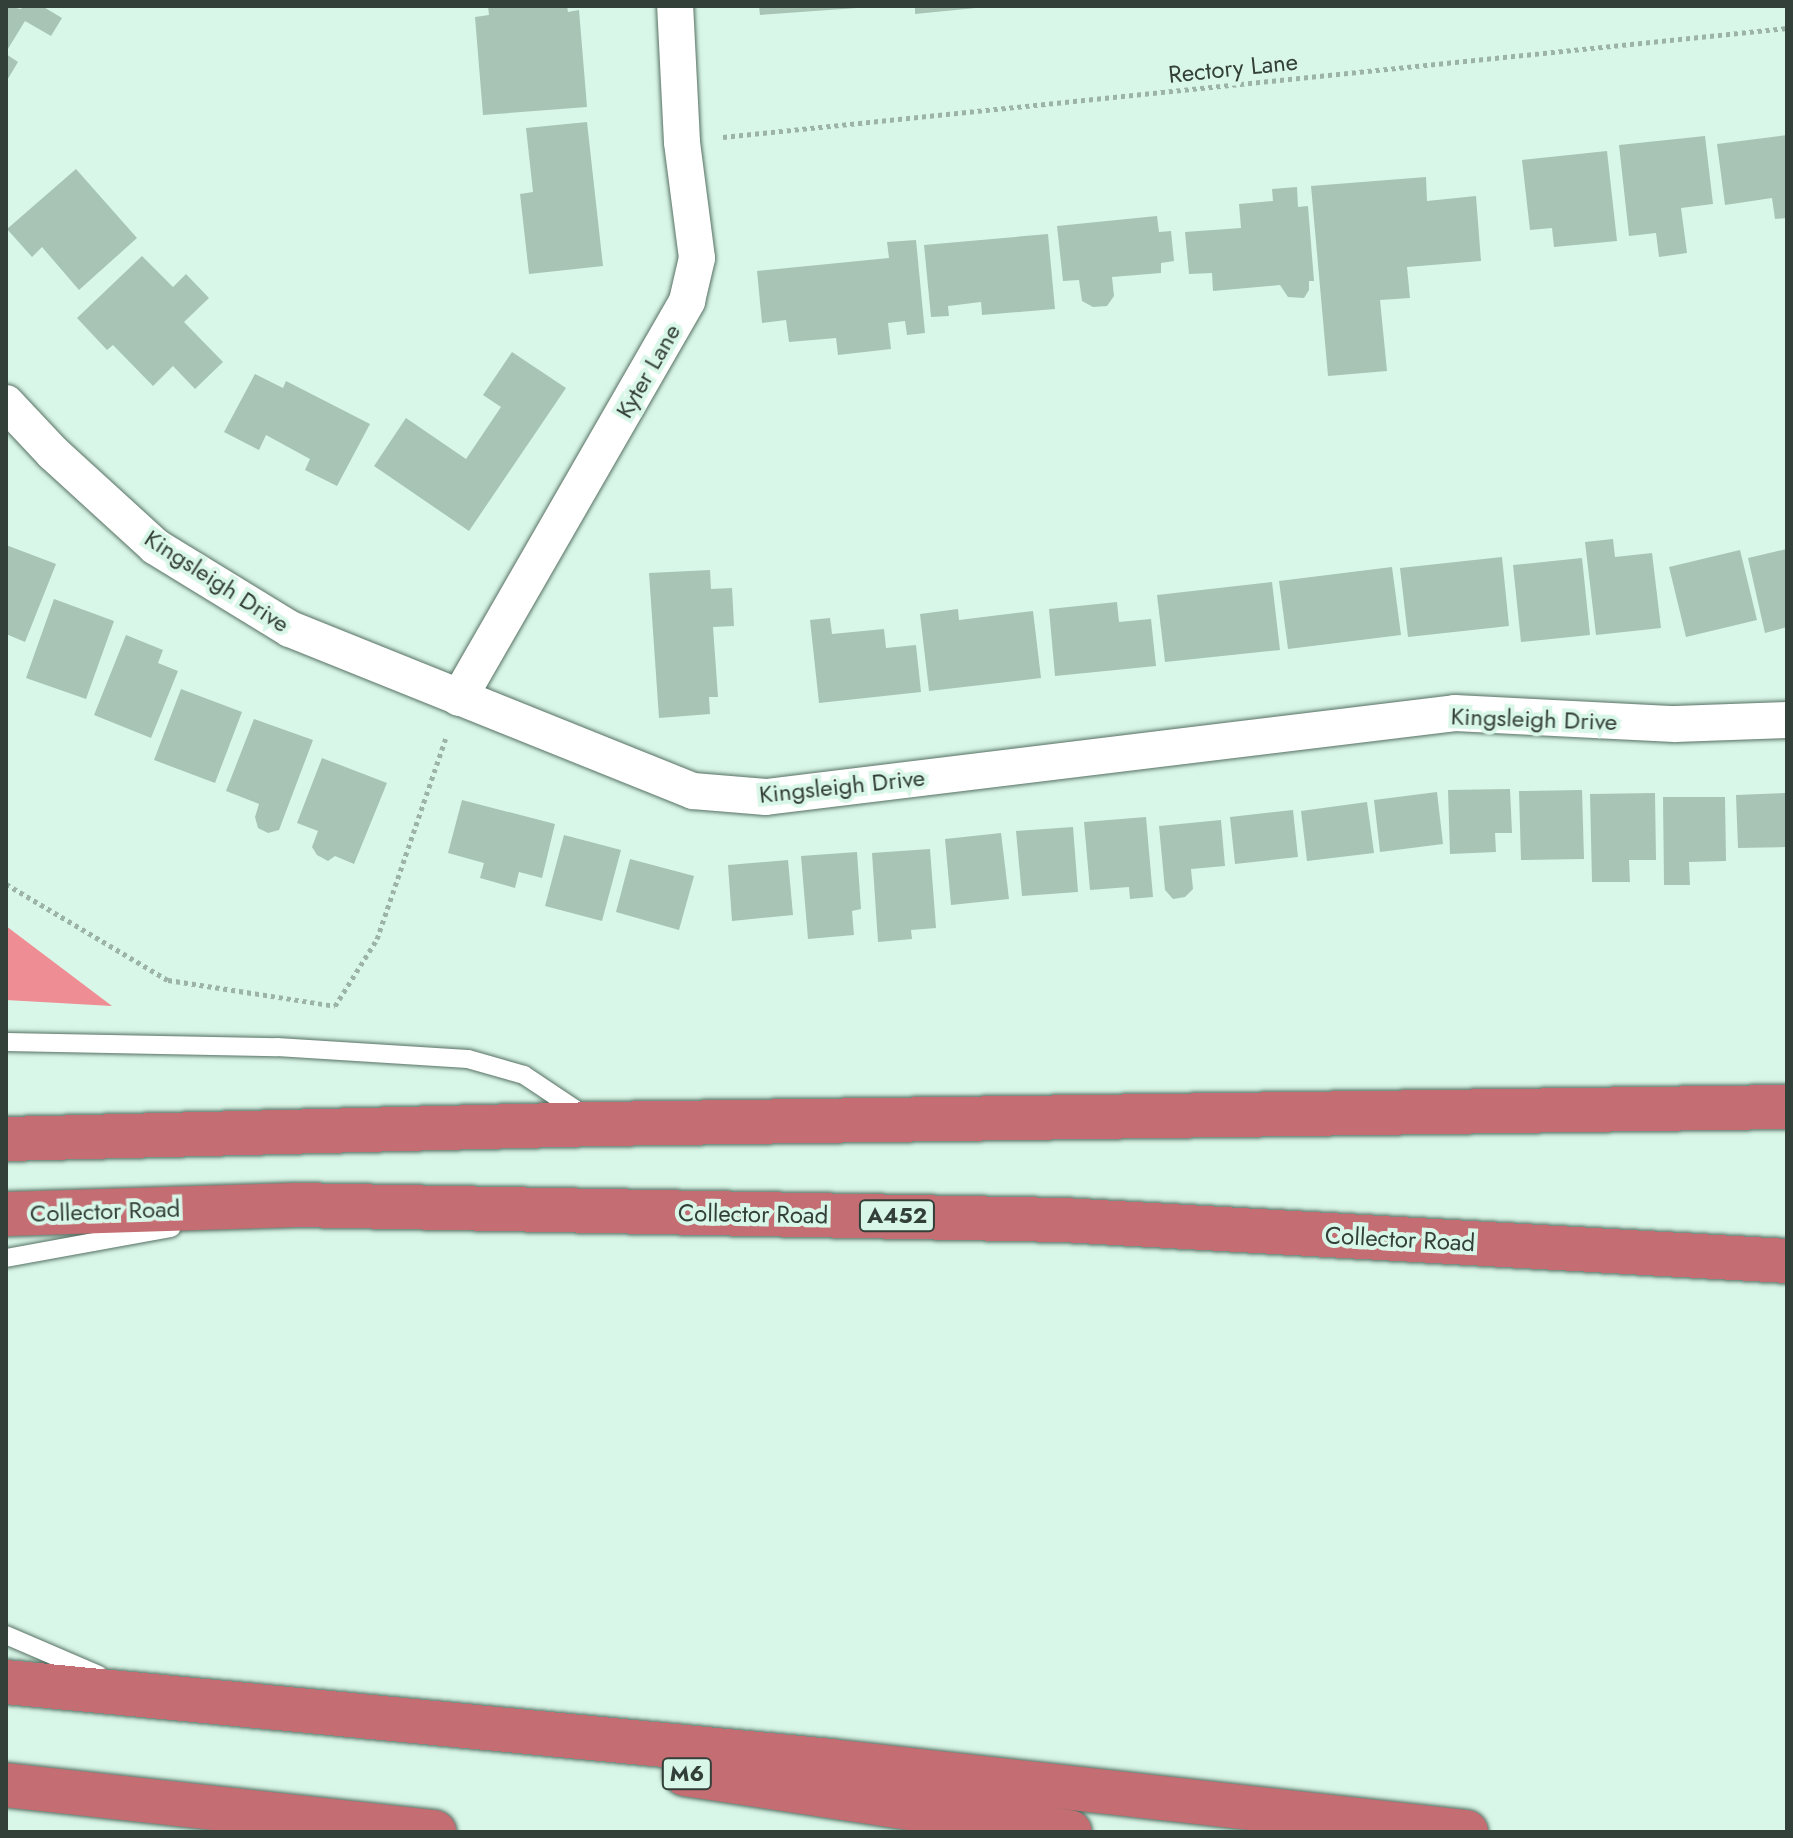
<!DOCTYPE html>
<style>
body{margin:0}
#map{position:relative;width:1793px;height:1838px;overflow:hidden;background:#d9f7e8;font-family:Jost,sans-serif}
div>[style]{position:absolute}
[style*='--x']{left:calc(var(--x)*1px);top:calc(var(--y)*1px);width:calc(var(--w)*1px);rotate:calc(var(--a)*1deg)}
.forest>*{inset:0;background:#ee8d93}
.building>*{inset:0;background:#a7c4b5}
.path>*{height:5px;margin-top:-2.5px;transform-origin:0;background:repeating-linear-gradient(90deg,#9cb3a7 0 4px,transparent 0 8px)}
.roads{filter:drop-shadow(0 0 2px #577164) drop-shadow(0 0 2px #577164)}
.lane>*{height:18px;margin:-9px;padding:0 9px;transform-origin:9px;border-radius:9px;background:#fff}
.street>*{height:36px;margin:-18px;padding:0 18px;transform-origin:18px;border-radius:18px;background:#fff}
.highway>*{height:44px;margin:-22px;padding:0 22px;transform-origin:22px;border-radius:22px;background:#c46e73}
span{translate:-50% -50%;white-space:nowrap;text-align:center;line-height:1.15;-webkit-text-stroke:8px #d9f7e8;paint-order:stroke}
.shield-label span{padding:2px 6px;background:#d9f7e8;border:2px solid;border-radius:6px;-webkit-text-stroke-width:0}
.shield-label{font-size:22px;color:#333f39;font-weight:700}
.street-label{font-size:24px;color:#333f39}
.frame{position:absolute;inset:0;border:8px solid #333f39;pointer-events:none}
</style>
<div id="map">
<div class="forest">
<div style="clip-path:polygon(6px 926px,112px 1006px,6px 1000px)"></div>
</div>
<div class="building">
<div style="clip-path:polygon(6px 6px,21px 9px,23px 6px,42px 6px,62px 18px,51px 36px,25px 21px,6px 52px)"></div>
<div style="clip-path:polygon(488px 6px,567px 6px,568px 12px,579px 10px,587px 107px,483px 115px,475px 17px,489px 15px)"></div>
<div style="clip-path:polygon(759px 6px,857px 6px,857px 8px,760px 15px)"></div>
<div style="clip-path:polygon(915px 6px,976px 6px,976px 8px,915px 14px)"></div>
<div style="clip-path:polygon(6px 54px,18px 62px,6px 82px)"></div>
<div style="clip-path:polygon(587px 122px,603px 266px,529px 274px,520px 194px,533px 192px,526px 128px)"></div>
<div style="clip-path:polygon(1787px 135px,1787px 218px,1775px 219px,1772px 198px,1725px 205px,1717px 144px)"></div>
<div style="clip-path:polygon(1705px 136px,1713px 204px,1681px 208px,1687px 253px,1659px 257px,1656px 233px,1629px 236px,1619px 145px)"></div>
<div style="clip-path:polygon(1607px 151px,1617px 241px,1554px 247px,1552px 228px,1530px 230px,1522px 160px)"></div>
<div style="clip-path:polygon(76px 169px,137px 238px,79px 290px,42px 247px,32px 257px,7px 229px)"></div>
<div style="clip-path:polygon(1426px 177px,1427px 201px,1476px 196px,1481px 261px,1407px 267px,1410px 298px,1380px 300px,1387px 371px,1328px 376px,1311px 186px)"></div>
<div style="clip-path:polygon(1297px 187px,1298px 207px,1308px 206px,1314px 281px,1309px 281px,1309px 290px,1304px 298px,1288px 297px,1280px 285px,1213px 291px,1212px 273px,1189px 274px,1185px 232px,1241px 228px,1239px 204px,1273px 201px,1272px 189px)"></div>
<div style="clip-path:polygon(1157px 216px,1159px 232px,1171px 231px,1174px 261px,1161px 263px,1161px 273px,1112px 277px,1114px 296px,1107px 306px,1093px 307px,1082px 301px,1079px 280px,1063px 281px,1057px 226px)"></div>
<div style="clip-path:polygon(1048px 234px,1055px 309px,982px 315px,981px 302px,948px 306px,949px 316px,931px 317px,924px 245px)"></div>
<div style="clip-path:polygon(916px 240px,925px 333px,907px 335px,905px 321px,888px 323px,891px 349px,838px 355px,836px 338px,789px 342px,786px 320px,762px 323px,757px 271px,889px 258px,887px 242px)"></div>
<div style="clip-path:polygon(142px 256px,173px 287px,186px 274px,209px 298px,184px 322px,223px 362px,195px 389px,173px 366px,153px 386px,113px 345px,107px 350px,77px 318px)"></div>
<div style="clip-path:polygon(512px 352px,566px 388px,469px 531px,374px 466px,406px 418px,466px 459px,501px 407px,483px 395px)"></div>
<div style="clip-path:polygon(255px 374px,283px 388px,286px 381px,370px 424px,337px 486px,305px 470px,310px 459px,266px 435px,259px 450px,224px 432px)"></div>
<div style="clip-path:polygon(1613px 539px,1615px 557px,1652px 553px,1661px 628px,1596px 635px,1585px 542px)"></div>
<div style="clip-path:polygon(6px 545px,56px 564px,25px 642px,6px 634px)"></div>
<div style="clip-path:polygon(1787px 549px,1787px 627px,1765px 633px,1748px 558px)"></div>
<div style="clip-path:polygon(1740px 550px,1757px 620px,1686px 637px,1669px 567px)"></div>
<div style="clip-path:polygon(1502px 557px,1509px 626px,1408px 637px,1400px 568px)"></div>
<div style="clip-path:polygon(1582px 558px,1590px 635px,1521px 642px,1513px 565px)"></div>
<div style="clip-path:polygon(1392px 567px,1401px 635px,1288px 649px,1279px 581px)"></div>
<div style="clip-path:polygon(710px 570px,711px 589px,732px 588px,734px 626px,713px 627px,718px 697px,709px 697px,710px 714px,659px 718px,649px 573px)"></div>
<div style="clip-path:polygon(1272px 582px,1280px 650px,1165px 662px,1157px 595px)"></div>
<div style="clip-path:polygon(54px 599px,114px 621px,86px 699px,26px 678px)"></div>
<div style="clip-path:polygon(1117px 602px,1119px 622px,1151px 619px,1156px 666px,1055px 676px,1049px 609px)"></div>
<div style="clip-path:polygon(958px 609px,959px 620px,1033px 611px,1041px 678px,929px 691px,920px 614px)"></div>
<div style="clip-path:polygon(830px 618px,832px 634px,884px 629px,886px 648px,916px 645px,921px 692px,819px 703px,810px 620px)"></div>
<div style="clip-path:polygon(126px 635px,163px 650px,158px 663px,178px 671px,151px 738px,94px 715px)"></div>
<div style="clip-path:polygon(181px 689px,242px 712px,215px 783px,154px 760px)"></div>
<div style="clip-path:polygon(254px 719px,313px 740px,279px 830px,268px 833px,258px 828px,255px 817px,259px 804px,226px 791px)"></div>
<div style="clip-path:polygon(322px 758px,387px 783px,354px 864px,335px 856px,328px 861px,317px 855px,312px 847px,318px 831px,297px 823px)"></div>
<div style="clip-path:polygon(1510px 789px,1512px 833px,1495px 833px,1496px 852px,1450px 854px,1448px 790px)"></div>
<div style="clip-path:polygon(1582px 790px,1584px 859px,1521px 860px,1519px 791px)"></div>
<div style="clip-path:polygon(1437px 792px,1443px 844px,1380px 852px,1374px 800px)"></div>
<div style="clip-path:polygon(1655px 793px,1656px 860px,1629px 860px,1630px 882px,1592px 882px,1590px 794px)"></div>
<div style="clip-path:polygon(1787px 793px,1787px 847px,1738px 848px,1736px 795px)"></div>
<div style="clip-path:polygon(1663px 797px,1725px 797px,1726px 861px,1689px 862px,1690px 885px,1664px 885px)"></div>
<div style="clip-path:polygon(462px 800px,555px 824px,542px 878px,519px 872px,515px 888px,480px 878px,484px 863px,448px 853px)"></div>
<div style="clip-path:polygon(1367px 802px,1374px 853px,1307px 861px,1301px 811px)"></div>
<div style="clip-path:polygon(1293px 810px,1298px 857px,1235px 864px,1230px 817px)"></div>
<div style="clip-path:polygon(1146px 817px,1153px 897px,1130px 899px,1129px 887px,1090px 890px,1084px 822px)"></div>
<div style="clip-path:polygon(1221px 820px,1225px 866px,1191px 869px,1193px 889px,1185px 897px,1173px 899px,1165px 890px,1159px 826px)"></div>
<div style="clip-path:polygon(1073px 827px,1078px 892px,1022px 896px,1016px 831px)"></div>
<div style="clip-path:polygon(1001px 833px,1009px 899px,951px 905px,945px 839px)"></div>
<div style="clip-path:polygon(564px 835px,621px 850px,602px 921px,545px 906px)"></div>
<div style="clip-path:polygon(930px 849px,936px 928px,911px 930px,912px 939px,878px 942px,872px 853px)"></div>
<div style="clip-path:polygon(857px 852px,861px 909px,852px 911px,854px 935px,808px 939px,801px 856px)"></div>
<div style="clip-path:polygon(630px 859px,694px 876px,679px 930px,616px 912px)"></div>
<div style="clip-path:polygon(788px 860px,793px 915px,732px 921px,728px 865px)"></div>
</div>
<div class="path">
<div style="--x:723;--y:137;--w:1070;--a:-5.85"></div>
<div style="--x:6;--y:884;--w:188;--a:30.7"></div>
<div style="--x:168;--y:980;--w:169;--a:8.8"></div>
<div style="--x:335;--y:1006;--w:79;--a:-57.9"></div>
<div style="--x:377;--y:939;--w:213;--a:-71.1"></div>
</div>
<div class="roads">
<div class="lane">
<div style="--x:6;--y:1042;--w:271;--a:1.1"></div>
<div style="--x:277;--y:1047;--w:191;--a:3.6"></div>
<div style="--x:468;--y:1059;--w:58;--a:15.9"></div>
<div style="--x:524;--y:1075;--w:72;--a:33.7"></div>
<div style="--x:6;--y:1258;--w:168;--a:-10.3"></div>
<div style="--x:6;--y:1635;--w:101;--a:23.3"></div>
</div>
<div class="street">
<div style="--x:6;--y:403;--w:69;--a:46.8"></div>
<div style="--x:53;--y:453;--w:139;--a:42.4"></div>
<div style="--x:156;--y:547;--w:157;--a:31.5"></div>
<div style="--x:290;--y:629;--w:434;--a:21.9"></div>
<div style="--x:693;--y:791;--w:73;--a:4.7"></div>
<div style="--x:766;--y:797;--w:694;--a:-6.95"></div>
<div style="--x:1455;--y:713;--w:220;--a:2.9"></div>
<div style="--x:1675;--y:724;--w:112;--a:-2"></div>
<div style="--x:459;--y:698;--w:458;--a:-60.1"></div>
<div style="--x:687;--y:301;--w:44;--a:-76.9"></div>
<div style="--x:697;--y:258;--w:117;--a:-97.4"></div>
<div style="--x:682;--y:142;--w:136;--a:-92.9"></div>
</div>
<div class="highway">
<div style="--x:6;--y:1139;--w:592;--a:-1.45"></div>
<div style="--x:598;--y:1124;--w:1189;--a:-0.82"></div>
<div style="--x:6;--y:1214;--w:289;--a:-1.8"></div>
<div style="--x:295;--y:1205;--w:768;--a:1.12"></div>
<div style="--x:1063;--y:1220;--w:725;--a:3.24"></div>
<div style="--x:6;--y:1682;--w:829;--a:5.47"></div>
<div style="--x:831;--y:1761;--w:639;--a:6.38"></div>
<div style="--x:685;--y:1774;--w:389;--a:8.6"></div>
<div style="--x:6;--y:1785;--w:431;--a:6.3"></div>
</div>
</div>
<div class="shield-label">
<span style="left:897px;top:1216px">A452</span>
<span style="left:687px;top:1774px">M6</span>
</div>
<div class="street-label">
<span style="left:1233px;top:68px;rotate:-6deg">Rectory Lane</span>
<span style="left:648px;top:371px;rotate:-60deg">Kyter Lane</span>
<span style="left:217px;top:581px;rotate:33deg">Kingsleigh Drive</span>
<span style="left:1534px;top:719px;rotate:2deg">Kingsleigh Drive</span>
<span style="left:842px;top:786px;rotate:-6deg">Kingsleigh Drive</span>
<span style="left:105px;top:1211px;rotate:-2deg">Collector Road</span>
<span style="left:753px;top:1214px;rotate:1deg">Collector Road</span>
<span style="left:1400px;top:1239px;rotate:3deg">Collector Road</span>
</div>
<div class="frame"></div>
</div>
